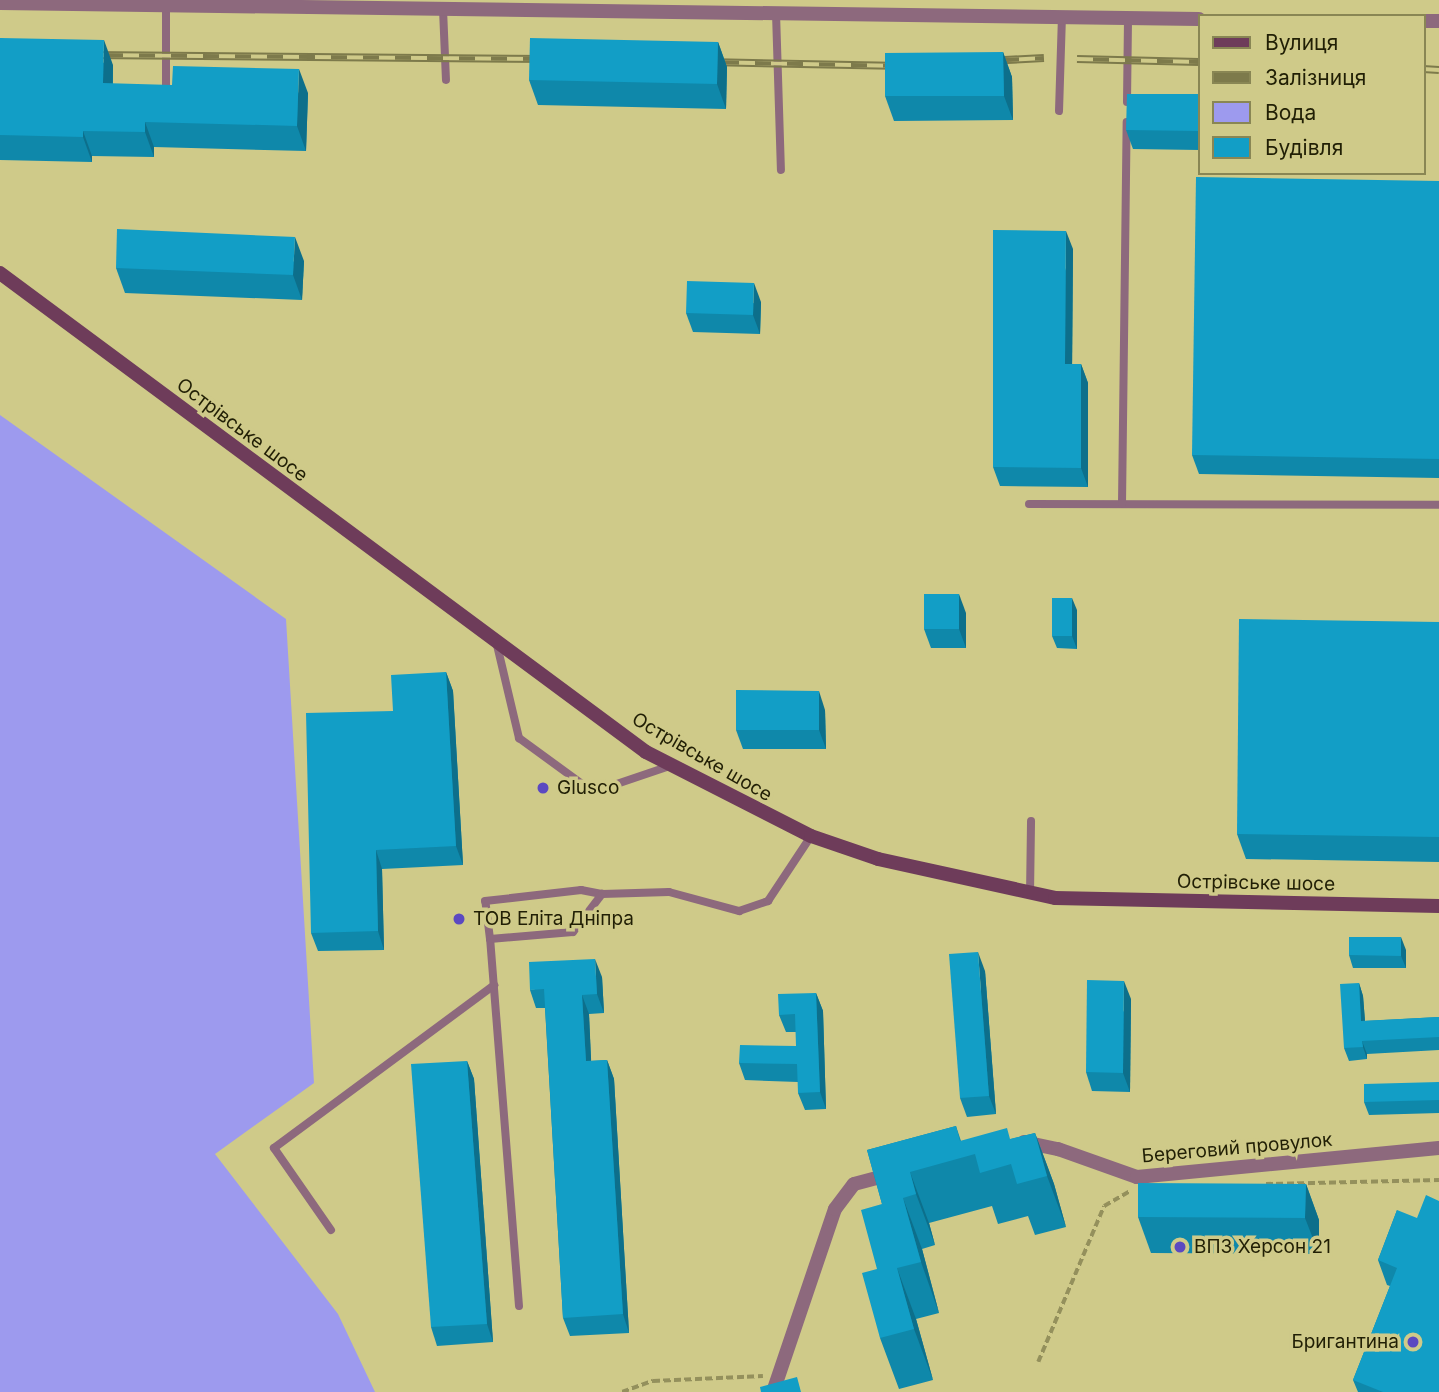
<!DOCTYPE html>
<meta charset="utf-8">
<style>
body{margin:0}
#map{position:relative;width:1439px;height:1392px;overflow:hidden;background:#cfca89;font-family:Inter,sans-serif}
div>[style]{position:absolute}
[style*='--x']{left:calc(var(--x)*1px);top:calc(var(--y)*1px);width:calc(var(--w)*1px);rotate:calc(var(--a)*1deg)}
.water>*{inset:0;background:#9d9aee}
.path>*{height:3.5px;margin-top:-1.75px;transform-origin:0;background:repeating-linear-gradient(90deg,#94905c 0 7px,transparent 0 10.5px)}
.lane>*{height:8px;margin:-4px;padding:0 4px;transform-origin:4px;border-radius:4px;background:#8d697d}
.street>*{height:14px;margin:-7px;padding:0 7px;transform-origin:7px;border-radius:7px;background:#8d697d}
.secondary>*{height:14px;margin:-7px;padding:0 7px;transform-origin:7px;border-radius:7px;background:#6e3c5a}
.rail>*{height:8px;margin-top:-4px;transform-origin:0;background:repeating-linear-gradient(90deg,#cfca89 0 16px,#7d7a4b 0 32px);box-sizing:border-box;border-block:2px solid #7d7a4b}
.wall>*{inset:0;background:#0f88aa}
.shaded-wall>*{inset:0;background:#0d6f8b}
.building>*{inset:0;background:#129ec6}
.dots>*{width:19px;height:19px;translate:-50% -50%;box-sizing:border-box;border:4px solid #cfca89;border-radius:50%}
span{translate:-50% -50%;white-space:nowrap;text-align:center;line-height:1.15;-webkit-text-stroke:7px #cfca89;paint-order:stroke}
.street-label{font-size:19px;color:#211f05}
.poi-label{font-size:19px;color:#211f05}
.left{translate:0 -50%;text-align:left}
.right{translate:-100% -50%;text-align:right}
.legend{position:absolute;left:1198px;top:14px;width:228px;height:161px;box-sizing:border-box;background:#cfca89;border:2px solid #898654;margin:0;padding:9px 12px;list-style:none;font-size:21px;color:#211f05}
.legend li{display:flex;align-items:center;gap:14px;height:35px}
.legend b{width:35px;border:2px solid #898654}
</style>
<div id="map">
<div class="water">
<div style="clip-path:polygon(0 415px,286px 619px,314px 1083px,215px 1154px,338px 1314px,375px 1392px,0 1392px)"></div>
</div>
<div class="path">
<div style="--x:1266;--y:1184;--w:173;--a:-1.3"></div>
<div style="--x:1038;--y:1362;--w:169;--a:-67.1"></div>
<div style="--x:1104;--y:1206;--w:30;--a:-30"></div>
<div style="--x:622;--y:1392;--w:33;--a:-20"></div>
<div style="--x:653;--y:1381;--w:110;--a:-2.6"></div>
</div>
<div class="lane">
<div style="--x:166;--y:5;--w:86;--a:90"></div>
<div style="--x:443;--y:9;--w:71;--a:87.6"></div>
<div style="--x:776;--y:13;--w:157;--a:88.2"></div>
<div style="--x:1127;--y:102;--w:84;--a:-89.3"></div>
<div style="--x:1059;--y:111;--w:94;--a:-88.2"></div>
<div style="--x:1029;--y:504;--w:410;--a:0.1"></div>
<div style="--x:1122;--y:504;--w:382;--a:-89.3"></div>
<div style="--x:497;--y:645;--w:96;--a:76.7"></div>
<div style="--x:519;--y:738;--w:92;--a:36.1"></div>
<div style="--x:593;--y:792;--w:81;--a:-18.7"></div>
<div style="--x:1030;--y:895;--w:74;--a:-89.2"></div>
<div style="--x:490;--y:939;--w:38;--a:-97"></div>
<div style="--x:485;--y:901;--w:97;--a:-6.5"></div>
<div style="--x:581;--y:890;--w:21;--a:11"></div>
<div style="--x:602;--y:894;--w:67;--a:-1.7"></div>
<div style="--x:669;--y:892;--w:73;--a:15.2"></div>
<div style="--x:739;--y:911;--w:31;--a:-19"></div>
<div style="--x:768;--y:901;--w:78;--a:-56.5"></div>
<div style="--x:331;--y:1230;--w:100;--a:-124.8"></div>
<div style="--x:274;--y:1148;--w:274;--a:-36.5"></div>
<div style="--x:519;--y:1306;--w:368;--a:-94.5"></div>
<div style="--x:490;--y:939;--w:83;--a:-4.8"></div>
<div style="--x:573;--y:932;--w:48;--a:-52.7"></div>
</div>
<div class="street">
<div style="--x:0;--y:3;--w:1199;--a:0.76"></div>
<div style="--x:1423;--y:21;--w:16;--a:0"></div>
<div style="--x:1024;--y:1142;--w:35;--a:12"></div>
<div style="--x:1058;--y:1149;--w:84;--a:19.5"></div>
<div style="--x:1137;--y:1177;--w:303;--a:-5.5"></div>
<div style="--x:773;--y:1392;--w:193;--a:-71.3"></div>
<div style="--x:835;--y:1209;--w:31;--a:-53"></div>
<div style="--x:854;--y:1184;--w:39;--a:-15"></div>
</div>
<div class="secondary">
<div style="--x:0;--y:273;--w:804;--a:36.56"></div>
<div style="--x:646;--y:752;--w:185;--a:27"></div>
<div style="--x:811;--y:836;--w:71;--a:18.9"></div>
<div style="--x:878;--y:859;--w:181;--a:12.4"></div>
<div style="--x:1055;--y:898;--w:384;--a:1.2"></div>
</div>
<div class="rail">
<div style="--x:91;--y:55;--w:458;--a:0.5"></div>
<div style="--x:1077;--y:59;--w:122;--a:1.4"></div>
<div style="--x:987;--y:61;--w:57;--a:-3"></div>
<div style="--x:707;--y:62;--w:196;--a:1.2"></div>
<div style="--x:1423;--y:69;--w:16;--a:4"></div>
</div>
<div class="wall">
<div style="clip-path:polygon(0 38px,113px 65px,113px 84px,308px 93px,306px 151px,154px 147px,154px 157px,92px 156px,92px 162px,0 160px)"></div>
<div style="clip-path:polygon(718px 42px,727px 67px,726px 109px,538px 105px,529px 80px)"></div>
<div style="clip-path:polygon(1003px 52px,1012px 77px,1013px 120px,894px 121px,885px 96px)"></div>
<div style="clip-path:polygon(1199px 94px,1199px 150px,1133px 149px,1126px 130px)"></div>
<div style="clip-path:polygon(1439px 181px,1439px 478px,1199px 474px,1192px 455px)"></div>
<div style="clip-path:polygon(1073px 249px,1072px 364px,1081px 364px,1088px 383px,1088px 487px,1000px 486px,993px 467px)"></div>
<div style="clip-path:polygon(304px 261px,302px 300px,125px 293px,116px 268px)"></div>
<div style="clip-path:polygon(761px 302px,760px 334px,693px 332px,686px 313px)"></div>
<div style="clip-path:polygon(1077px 610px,1077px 649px,1057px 648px,1052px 636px)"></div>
<div style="clip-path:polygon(966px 613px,966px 648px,931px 648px,924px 629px)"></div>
<div style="clip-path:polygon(1439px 622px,1439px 862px,1246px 859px,1237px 834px)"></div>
<div style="clip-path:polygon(446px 672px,453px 691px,463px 865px,382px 869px,384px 950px,318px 951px,311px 933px,393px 711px)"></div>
<div style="clip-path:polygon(825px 710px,826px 749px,743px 749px,736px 730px)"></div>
<div style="clip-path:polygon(1406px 950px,1406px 968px,1353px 968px,1349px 955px)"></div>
<div style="clip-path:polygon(985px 971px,996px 1114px,967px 1117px,960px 1098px)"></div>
<div style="clip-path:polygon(602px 977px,604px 1013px,589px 1014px,591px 1061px,607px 1060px,614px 1079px,629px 1333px,570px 1336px,563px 1318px,545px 1008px,536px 1008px,530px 990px)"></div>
<div style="clip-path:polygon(1359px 983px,1363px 996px,1365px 1021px,1439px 1017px,1439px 1050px,1367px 1054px,1367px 1059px,1349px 1061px,1344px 1048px)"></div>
<div style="clip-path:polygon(816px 993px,823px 1011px,826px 1109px,805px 1110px,798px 1093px,798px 1082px,745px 1080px,739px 1063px,796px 1046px,796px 1032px,786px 1032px,779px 1015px)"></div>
<div style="clip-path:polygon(1131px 999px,1130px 1092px,1092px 1091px,1086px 1072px)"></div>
<div style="clip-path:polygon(467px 1061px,474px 1079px,493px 1342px,437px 1346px,431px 1327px)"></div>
<div style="clip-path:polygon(1439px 1082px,1439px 1113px,1369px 1115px,1364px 1102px)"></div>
<div style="clip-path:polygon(956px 1126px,961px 1141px,1011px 1139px,1035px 1133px,1054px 1184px,1066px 1227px,1035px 1235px,1028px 1216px,998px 1224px,992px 1206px,929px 1223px,935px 1245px,922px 1249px,939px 1313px,916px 1319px,933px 1380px,899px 1389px,880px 1338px,877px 1269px,882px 1204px,867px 1150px)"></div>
<div style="clip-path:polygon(1306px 1184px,1319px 1220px,1319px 1254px,1151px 1253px,1138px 1217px)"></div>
<div style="clip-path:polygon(1397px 1210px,1439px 1392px,1358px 1392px,1353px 1380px,1390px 1286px,1387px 1285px,1378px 1260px)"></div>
</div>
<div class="shaded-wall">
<div style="clip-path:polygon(104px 40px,113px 65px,112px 108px,103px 83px)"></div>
<div style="clip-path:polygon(718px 42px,727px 67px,726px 109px,717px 84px)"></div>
<div style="clip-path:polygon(1003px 52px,1012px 77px,1013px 120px,1004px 96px)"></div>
<div style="clip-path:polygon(299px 69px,308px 93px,306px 151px,297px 126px)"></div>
<div style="clip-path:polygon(145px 122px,154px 147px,154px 157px,145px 132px)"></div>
<div style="clip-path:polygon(83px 131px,92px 156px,92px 162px,83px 137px)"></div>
<div style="clip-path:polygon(1066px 231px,1073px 249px,1072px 383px,1065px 364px)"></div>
<div style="clip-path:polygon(295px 237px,304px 261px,302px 300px,293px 275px)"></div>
<div style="clip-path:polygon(754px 283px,761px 302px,760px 334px,753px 315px)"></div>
<div style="clip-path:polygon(1081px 364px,1088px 383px,1088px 487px,1081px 468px)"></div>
<div style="clip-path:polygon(959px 594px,966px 613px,966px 648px,959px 629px)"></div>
<div style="clip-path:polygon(1072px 598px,1077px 610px,1077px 649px,1072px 636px)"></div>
<div style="clip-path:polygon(446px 672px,453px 691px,463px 865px,456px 846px)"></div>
<div style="clip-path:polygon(819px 691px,825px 710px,826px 749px,819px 730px)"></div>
<div style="clip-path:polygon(376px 850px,382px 869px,384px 950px,378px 931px)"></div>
<div style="clip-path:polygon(1401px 937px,1406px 950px,1406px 968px,1401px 956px)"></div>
<div style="clip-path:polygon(978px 952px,985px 971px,996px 1114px,989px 1096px)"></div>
<div style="clip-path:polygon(595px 959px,602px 977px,604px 1013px,597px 994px)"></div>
<div style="clip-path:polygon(1124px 981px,1131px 999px,1130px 1092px,1123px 1073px)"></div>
<div style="clip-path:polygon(1359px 983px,1363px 996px,1366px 1034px,1361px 1021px)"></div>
<div style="clip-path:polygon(816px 993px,823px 1011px,826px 1109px,820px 1092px)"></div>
<div style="clip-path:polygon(582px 995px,589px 1014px,592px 1080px,586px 1061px)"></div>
<div style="clip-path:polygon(1362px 1041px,1367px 1054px,1367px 1059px,1363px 1047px)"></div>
<div style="clip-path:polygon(607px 1060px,614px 1079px,629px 1333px,623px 1314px)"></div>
<div style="clip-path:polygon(467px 1061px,474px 1079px,493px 1342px,487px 1324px)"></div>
<div style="clip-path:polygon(1035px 1133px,1054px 1184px,1066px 1227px,1047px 1176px)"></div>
<div style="clip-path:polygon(910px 1172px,929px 1223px,935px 1245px,916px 1194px)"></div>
<div style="clip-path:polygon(1306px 1184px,1319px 1220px,1319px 1254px,1305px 1218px)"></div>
<div style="clip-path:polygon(903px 1198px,922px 1249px,939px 1313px,921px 1262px)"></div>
<div style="clip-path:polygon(897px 1268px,916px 1319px,933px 1380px,914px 1329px)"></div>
</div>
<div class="building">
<div style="clip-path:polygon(0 38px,104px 40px,103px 83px,172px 85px,173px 66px,299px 69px,297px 126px,145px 122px,145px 132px,83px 131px,83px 137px,0 135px)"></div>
<div style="clip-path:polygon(530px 38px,718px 42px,717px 84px,529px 80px)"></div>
<div style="clip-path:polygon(1003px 52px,1004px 96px,885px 96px,885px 53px)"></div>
<div style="clip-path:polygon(1127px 94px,1199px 94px,1199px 131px,1126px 130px)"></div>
<div style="clip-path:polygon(1196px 177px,1439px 181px,1439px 459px,1192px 455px)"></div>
<div style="clip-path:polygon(117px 229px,295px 237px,293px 275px,116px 268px)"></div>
<div style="clip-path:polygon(993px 230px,1066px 231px,1065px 364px,1081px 364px,1081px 468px,993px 467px)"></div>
<div style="clip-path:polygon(687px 281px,754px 283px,753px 315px,686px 313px)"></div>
<div style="clip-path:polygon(924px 594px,959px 594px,959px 629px,924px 629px)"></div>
<div style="clip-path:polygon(1052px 598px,1072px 598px,1072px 636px,1052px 636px)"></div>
<div style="clip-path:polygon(1239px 619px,1439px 622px,1439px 837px,1237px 834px)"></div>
<div style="clip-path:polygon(446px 672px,456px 846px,376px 850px,378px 931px,311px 933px,306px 713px,393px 711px,391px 675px)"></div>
<div style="clip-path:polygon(736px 690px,819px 691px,819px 730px,736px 730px)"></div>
<div style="clip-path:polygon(1349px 937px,1401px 937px,1401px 956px,1349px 955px)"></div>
<div style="clip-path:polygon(978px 952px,989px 1096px,960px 1098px,949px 954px)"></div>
<div style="clip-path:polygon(595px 959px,597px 994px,582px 995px,586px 1061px,607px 1060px,623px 1314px,563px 1318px,544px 989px,530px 990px,529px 962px)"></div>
<div style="clip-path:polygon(1087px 980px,1124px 981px,1123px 1073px,1086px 1072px)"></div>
<div style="clip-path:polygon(1359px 983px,1361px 1021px,1439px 1017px,1439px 1037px,1362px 1041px,1363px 1047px,1344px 1048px,1340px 984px)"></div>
<div style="clip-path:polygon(816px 993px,820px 1092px,798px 1093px,797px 1064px,739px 1063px,740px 1045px,796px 1046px,795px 1014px,779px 1015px,778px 994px)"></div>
<div style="clip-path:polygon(467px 1061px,487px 1324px,431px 1327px,411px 1064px)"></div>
<div style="clip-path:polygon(1439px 1082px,1439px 1100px,1364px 1102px,1364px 1084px)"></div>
<div style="clip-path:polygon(956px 1126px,960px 1141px,1007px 1128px,1010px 1139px,1035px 1133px,1047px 1176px,1017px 1184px,1011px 1164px,980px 1173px,975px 1154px,910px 1172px,916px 1194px,903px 1198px,921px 1262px,897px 1268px,914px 1329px,880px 1338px,862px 1273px,877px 1269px,861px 1210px,882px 1204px,867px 1150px)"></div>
<div style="clip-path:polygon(1138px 1183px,1306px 1184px,1305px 1218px,1138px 1217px)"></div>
<div style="clip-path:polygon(1426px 1195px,1439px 1201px,1439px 1392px,1383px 1392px,1353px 1380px,1397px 1268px,1378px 1260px,1397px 1210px,1417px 1218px)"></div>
<div style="clip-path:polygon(797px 1377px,801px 1392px,761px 1392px,760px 1387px)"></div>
</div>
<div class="dots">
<div style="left:543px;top:788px;background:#5b49c1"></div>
<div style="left:459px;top:919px;background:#5b49c1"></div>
<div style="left:1180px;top:1247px;background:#5b49c1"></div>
<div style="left:1413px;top:1342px;background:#5b49c1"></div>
</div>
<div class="street-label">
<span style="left:242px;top:430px;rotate:37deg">Острівське шосе</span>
<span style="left:702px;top:757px;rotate:30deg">Острівське шосе</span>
<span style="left:1256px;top:883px;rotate:1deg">Острівське шосе</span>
<span style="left:1237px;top:1148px;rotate:-5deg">Береговий провулок</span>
</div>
<div class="poi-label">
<span class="left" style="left:557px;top:788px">Glusco</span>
<span class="left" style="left:473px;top:919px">ТОВ Еліта Дніпра</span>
<span class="left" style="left:1194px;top:1247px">ВПЗ Херсон 21</span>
<span class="right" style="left:1399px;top:1342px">Бригантина</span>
</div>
<ul class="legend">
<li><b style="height:9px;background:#6e3c5a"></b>Вулиця</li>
<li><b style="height:9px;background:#7d7a4b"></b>Залізниця</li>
<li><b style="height:19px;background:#9d9aee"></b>Вода</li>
<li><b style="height:19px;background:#129ec6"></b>Будівля</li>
</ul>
</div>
